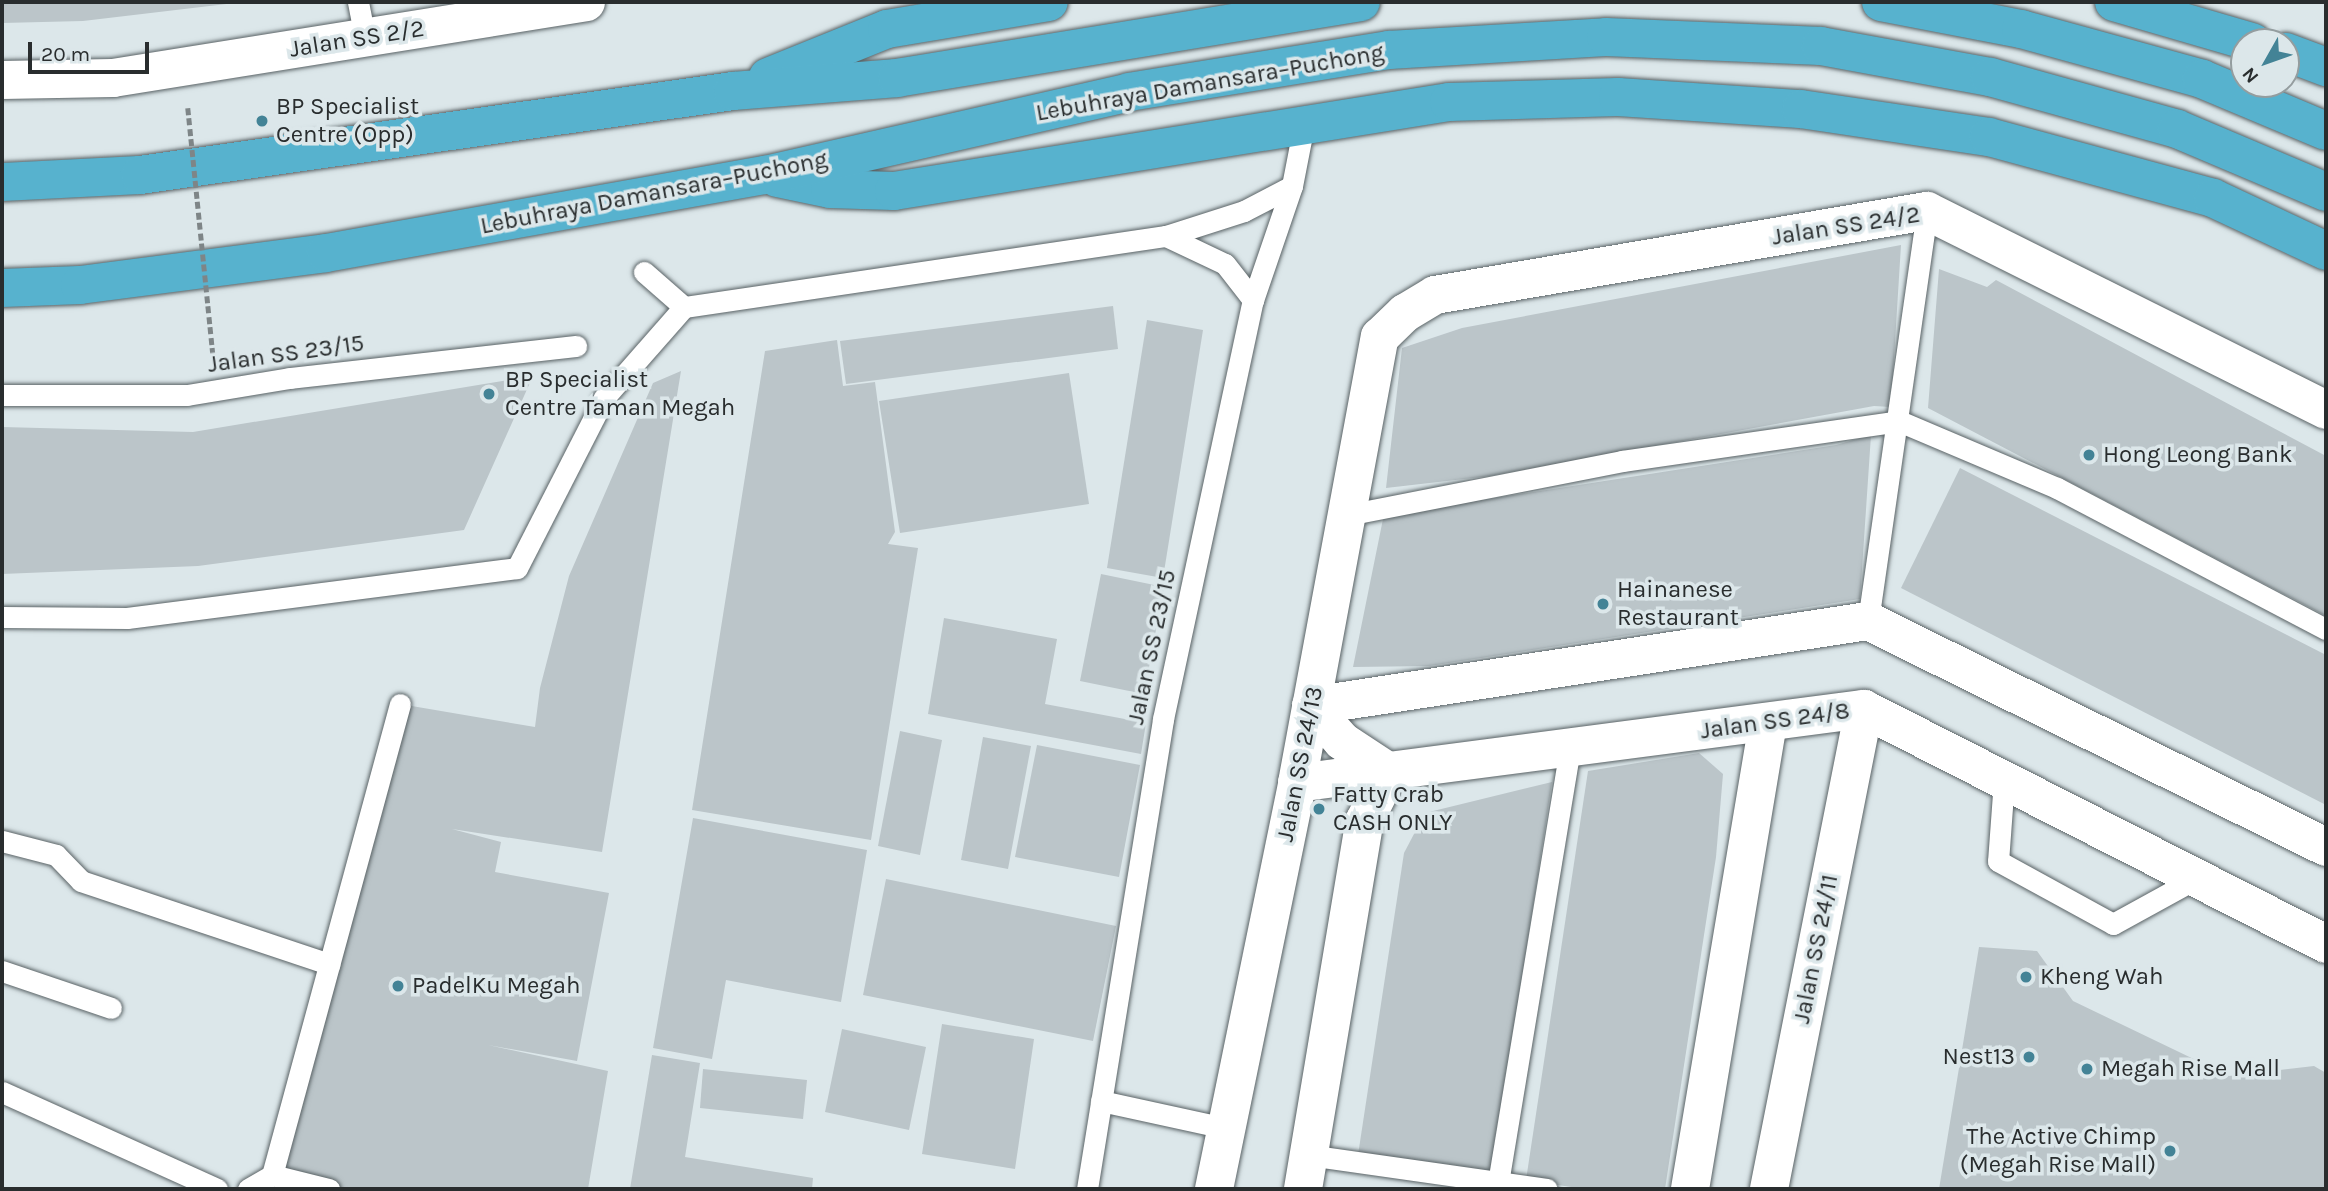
<!DOCTYPE html>
<meta charset="utf-8">
<style>
body{margin:0}
#map{position:relative;width:2328px;height:1191px;overflow:hidden;background:#dce7ea;font-family:Karla,sans-serif}
div>[style]{position:absolute}
[style*='--x']{left:calc(var(--x)*1px);top:calc(var(--y)*1px);width:calc(var(--w)*1px);rotate:calc(var(--a)*1deg)}
.building>*{inset:0;background:#bbc5c9}
.roads{filter:drop-shadow(0 0 2px #596265) drop-shadow(0 0 2px #596265)}
.service>*{height:21px;margin:-10.5px;padding:0 10.5px;transform-origin:10.5px;border-radius:10.5px;background:#fff}
.minor>*{height:38px;margin:-19px;padding:0 19px;transform-origin:19px;border-radius:19px;background:#fff}
.motorway>*{height:38px;margin:-19px;padding:0 19px;transform-origin:19px;border-radius:19px;background:#57b2ce}
.path-bridge>*{height:4.5px;margin-top:-2.25px;transform-origin:0;background:repeating-linear-gradient(90deg,#7e8587 0 7px,transparent 0 10.5px)}
.dots>*{width:19px;height:19px;translate:-50% -50%;box-sizing:border-box;border:4px solid #dce7ea;border-radius:50%}
span{translate:-50% -50%;white-space:nowrap;text-align:center;line-height:1.15;-webkit-text-stroke:7px #dce7ea;paint-order:stroke}
.street-label{font-size:24px;color:#292d2e}
.poi-label{font-size:24px;color:#292d2e}
.left{translate:0 -50%;text-align:left}
.right{translate:-100% -50%;text-align:right}
.frame{position:absolute;inset:0;border:4px solid #292d2e;pointer-events:none}
.north{position:absolute;left:2230px;top:28px;width:70px;height:70px;box-sizing:border-box;background:#dce7ea;border:2px solid #949d9f;border-radius:50%;rotate:230deg;font-size:19px;font-weight:700;line-height:28px;text-align:center;color:#292d2e}
.north::after{content:'';display:block;margin:auto;width:24px;height:32px;background:#438396;clip-path:polygon(50% 0,100% 100%,50% 72%,0 100%)}
.scale{position:absolute;left:28px;top:42px;width:121px;height:32px;box-sizing:border-box;border:4px solid #292d2e;border-top:0;padding-left:9px;font-size:21px;line-height:24px;white-space:nowrap;color:#292d2e;-webkit-text-stroke:5px #dce7ea;paint-order:stroke}
</style>
<div id="map">
<div class="building">
<div style="clip-path:polygon(2px 2px,235px 2px,235px 3px,83px 21px,2px 23px)"></div>
<div style="clip-path:polygon(1901px 245px,1891px 407px,1874px 406px,1490px 476px,1386px 488px,1402px 348px,1462px 328px)"></div>
<div style="clip-path:polygon(1939px 269px,1987px 287px,1996px 280px,2326px 456px,2326px 616px,1928px 408px)"></div>
<div style="clip-path:polygon(1113px 306px,1118px 349px,846px 384px,840px 341px)"></div>
<div style="clip-path:polygon(1147px 320px,1203px 330px,1163px 578px,1107px 568px)"></div>
<div style="clip-path:polygon(837px 340px,843px 386px,875px 382px,895px 532px,888px 544px,918px 548px,871px 840px,692px 810px,765px 351px)"></div>
<div style="clip-path:polygon(681px 371px,602px 852px,452px 829px,501px 842px,495px 872px,609px 893px,577px 1061px,488px 1045px,608px 1071px,588px 1189px,329px 1189px,272px 1175px,400px 704px,535px 727px,540px 688px,569px 576px,653px 383px)"></div>
<div style="clip-path:polygon(1069px 373px,1089px 504px,900px 533px,879px 401px)"></div>
<div style="clip-path:polygon(533px 376px,464px 530px,198px 566px,2px 574px,2px 427px,193px 432px)"></div>
<div style="clip-path:polygon(1871px 435px,1860px 599px,1429px 666px,1353px 667px,1383px 519px,1404px 512px,1836px 445px)"></div>
<div style="clip-path:polygon(1960px 468px,2326px 655px,2326px 805px,1901px 588px)"></div>
<div style="clip-path:polygon(1101px 574px,1164px 587px,1144px 694px,1080px 681px)"></div>
<div style="clip-path:polygon(944px 618px,1057px 639px,1045px 704px,1146px 723px,1141px 754px,928px 714px)"></div>
<div style="clip-path:polygon(900px 731px,942px 740px,920px 855px,878px 846px)"></div>
<div style="clip-path:polygon(983px 737px,1031px 746px,1008px 869px,961px 860px)"></div>
<div style="clip-path:polygon(1037px 745px,1140px 765px,1119px 877px,1015px 857px)"></div>
<div style="clip-path:polygon(1699px 753px,1723px 774px,1716px 857px,1665px 1189px,1584px 1189px,1526px 1180px,1588px 771px)"></div>
<div style="clip-path:polygon(1552px 782px,1492px 1176px,1358px 1155px,1404px 853px,1425px 813px)"></div>
<div style="clip-path:polygon(693px 818px,867px 850px,841px 1002px,726px 980px,712px 1059px,653px 1048px)"></div>
<div style="clip-path:polygon(886px 879px,1116px 926px,1093px 1041px,863px 995px)"></div>
<div style="clip-path:polygon(1979px 947px,2037px 951px,2073px 1001px,2229px 1076px,2314px 1066px,2326px 1073px,2326px 1189px,1939px 1189px)"></div>
<div style="clip-path:polygon(942px 1024px,1034px 1039px,1015px 1169px,922px 1154px)"></div>
<div style="clip-path:polygon(842px 1029px,926px 1047px,909px 1130px,825px 1112px)"></div>
<div style="clip-path:polygon(652px 1055px,700px 1063px,685px 1157px,813px 1178px,812px 1189px,630px 1189px)"></div>
<div style="clip-path:polygon(703px 1069px,807px 1080px,803px 1119px,700px 1108px)"></div>
</div>
<div class="roads">
<div class="service">
<div style="--x:358;--y:2;--w:37;--a:79"></div>
<div style="--x:1166;--y:236;--w:65;--a:25.4"></div>
<div style="--x:1225;--y:264;--w:46;--a:52.1"></div>
<div style="--x:644;--y:272;--w:53;--a:41.2"></div>
<div style="--x:2;--y:395;--w:185;--a:0"></div>
<div style="--x:187;--y:395;--w:104;--a:-9.4"></div>
<div style="--x:290;--y:378;--w:288;--a:-6.4"></div>
<div style="--x:1347;--y:515;--w:280;--a:-11.1"></div>
<div style="--x:1622;--y:461;--w:280;--a:-8.2"></div>
<div style="--x:1899;--y:421;--w:172;--a:23"></div>
<div style="--x:2057;--y:488;--w:304;--a:27.7"></div>
<div style="--x:2;--y:617;--w:125;--a:0.5"></div>
<div style="--x:127;--y:618;--w:393;--a:-7.3"></div>
<div style="--x:517;--y:568;--w:191;--a:-62.9"></div>
<div style="--x:604;--y:398;--w:121;--a:-48.7"></div>
<div style="--x:684;--y:307;--w:487;--a:-8.4"></div>
<div style="--x:1166;--y:236;--w:82;--a:-17.8"></div>
<div style="--x:1244;--y:211;--w:54;--a:-27.5"></div>
<div style="--x:1868;--y:621;--w:414;--a:-81.8"></div>
<div style="--x:2004;--y:780;--w:81;--a:94.2"></div>
<div style="--x:1998;--y:861;--w:131;--a:28.7"></div>
<div style="--x:2113;--y:924;--w:94;--a:-28.8"></div>
<div style="--x:2;--y:841;--w:56;--a:14.5"></div>
<div style="--x:56;--y:855;--w:36;--a:46"></div>
<div style="--x:81;--y:881;--w:262;--a:18.5"></div>
<div style="--x:2;--y:971;--w:115;--a:18.7"></div>
<div style="--x:2;--y:1092;--w:236;--a:24.3"></div>
<div style="--x:1101;--y:1101;--w:127;--a:12.3"></div>
<div style="--x:1309;--y:1155;--w:240;--a:8.1"></div>
<div style="--x:272;--y:1175;--w:488;--a:-74.8"></div>
<div style="--x:248;--y:1189;--w:28;--a:-30"></div>
<div style="--x:272;--y:1175;--w:59;--a:13.8"></div>
<div style="--x:1087;--y:1189;--w:476;--a:-80.8"></div>
<div style="--x:1163;--y:719;--w:429;--a:-77.9"></div>
<div style="--x:1253;--y:300;--w:120;--a:-71.1"></div>
<div style="--x:1292;--y:186;--w:63;--a:-79"></div>
<div style="--x:1497;--y:1189;--w:447;--a:-80.6"></div>
</div>
<div class="minor">
<div style="--x:2;--y:80;--w:111;--a:-1"></div>
<div style="--x:113;--y:78;--w:479;--a:-9.1"></div>
<div style="--x:1311;--y:706;--w:563;--a:-8.68"></div>
<div style="--x:1868;--y:621;--w:511;--a:26.26"></div>
<div style="--x:1311;--y:706;--w:47;--a:48.5"></div>
<div style="--x:1342;--y:741;--w:56;--a:33.4"></div>
<div style="--x:1297;--y:783;--w:572;--a:-7.44"></div>
<div style="--x:1864;--y:709;--w:518;--a:26.96"></div>
<div style="--x:1214;--y:1189;--w:414;--a:-78.4"></div>
<div style="--x:1297;--y:783;--w:454;--a:-79.5"></div>
<div style="--x:1380;--y:337;--w:35;--a:-44"></div>
<div style="--x:1405;--y:313;--w:35;--a:-31"></div>
<div style="--x:1435;--y:295;--w:499;--a:-9.7"></div>
<div style="--x:1927;--y:211;--w:446;--a:26.5"></div>
<div style="--x:1303;--y:1189;--w:374;--a:-80.5"></div>
<div style="--x:1365;--y:820;--w:54;--a:-63.4"></div>
<div style="--x:1690;--y:1189;--w:472;--a:-80.5"></div>
<div style="--x:1769;--y:1189;--w:489;--a:-78.8"></div>
</div>
<div class="motorway">
<div style="--x:1881;--y:2;--w:143;--a:10.9"></div>
<div style="--x:2021;--y:29;--w:188;--a:15.4"></div>
<div style="--x:2202;--y:79;--w:134;--a:22.8"></div>
<div style="--x:2114;--y:2;--w:144;--a:16.2"></div>
<div style="--x:2286;--y:52;--w:43;--a:20.6"></div>
<div style="--x:768;--y:77;--w:128;--a:-22"></div>
<div style="--x:887;--y:29;--w:164;--a:-9.5"></div>
<div style="--x:777;--y:178;--w:54;--a:11.7"></div>
<div style="--x:830;--y:189;--w:64;--a:1.8"></div>
<div style="--x:894;--y:191;--w:562;--a:-9.11"></div>
<div style="--x:1449;--y:102;--w:169;--a:-1.7"></div>
<div style="--x:1618;--y:97;--w:183;--a:3.8"></div>
<div style="--x:1801;--y:109;--w:190;--a:8.5"></div>
<div style="--x:1989;--y:137;--w:232;--a:15.2"></div>
<div style="--x:2213;--y:198;--w:125;--a:25.1"></div>
<div style="--x:2;--y:182;--w:138;--a:-2.9"></div>
<div style="--x:140;--y:175;--w:599;--a:-8.06"></div>
<div style="--x:733;--y:91;--w:165;--a:-4.5"></div>
<div style="--x:897;--y:78;--w:470;--a:-9.3"></div>
<div style="--x:2;--y:288;--w:78;--a:-2.2"></div>
<div style="--x:80;--y:285;--w:248;--a:-7.4"></div>
<div style="--x:326;--y:253;--w:446;--a:-10.1"></div>
<div style="--x:765;--y:175;--w:373;--a:-12.8"></div>
<div style="--x:1129;--y:92;--w:263;--a:-9.2"></div>
<div style="--x:1389;--y:50;--w:217;--a:-3.4"></div>
<div style="--x:1606;--y:37;--w:215;--a:2.4"></div>
<div style="--x:1821;--y:46;--w:172;--a:10.4"></div>
<div style="--x:1990;--y:77;--w:194;--a:15.5"></div>
<div style="--x:2177;--y:129;--w:162;--a:22.9"></div>
</div>
</div>
<div class="path-bridge">
<div style="--x:188;--y:108;--w:248;--a:84.2"></div>
</div>
<div class="dots">
<div style="left:262px;top:121px;background:#438396"></div>
<div style="left:489px;top:394px;background:#438396"></div>
<div style="left:2089px;top:455px;background:#438396"></div>
<div style="left:1603px;top:604px;background:#438396"></div>
<div style="left:1319px;top:809px;background:#438396"></div>
<div style="left:2026px;top:977px;background:#438396"></div>
<div style="left:398px;top:986px;background:#438396"></div>
<div style="left:2029px;top:1057px;background:#438396"></div>
<div style="left:2087px;top:1069px;background:#438396"></div>
<div style="left:2170px;top:1151px;background:#438396"></div>
</div>
<div class="street-label">
<span style="left:357px;top:39px;rotate:-9deg">Jalan SS 2/2</span>
<span style="left:1210px;top:83px;rotate:-10deg">Lebuhraya Damansara–Puchong</span>
<span style="left:654px;top:193px;rotate:-11deg">Lebuhraya Damansara–Puchong</span>
<span style="left:1846px;top:226px;rotate:-9deg">Jalan SS 24/2</span>
<span style="left:286px;top:354px;rotate:-8deg">Jalan SS 23/15</span>
<span style="left:1152px;top:647px;rotate:-78deg">Jalan SS 23/15</span>
<span style="left:1775px;top:721px;rotate:-8deg">Jalan SS 24/8</span>
<span style="left:1300px;top:764px;rotate:-79deg">Jalan SS 24/13</span>
<span style="left:1816px;top:949px;rotate:-79deg">Jalan SS 24/11</span>
</div>
<div class="poi-label">
<span class="left" style="left:276px;top:121px">BP Specialist<br>Centre (Opp)</span>
<span class="left" style="left:505px;top:394px">BP Specialist<br>Centre Taman Megah</span>
<span class="left" style="left:2103px;top:455px">Hong Leong Bank</span>
<span class="left" style="left:1617px;top:604px">Hainanese<br>Restaurant</span>
<span class="left" style="left:1333px;top:809px">Fatty Crab<br>CASH ONLY</span>
<span class="left" style="left:2040px;top:977px">Kheng Wah</span>
<span class="left" style="left:412px;top:986px">PadelKu Megah</span>
<span class="right" style="left:2015px;top:1057px">Nest13</span>
<span class="left" style="left:2101px;top:1069px">Megah Rise Mall</span>
<span class="right" style="left:2156px;top:1151px">The Active Chimp<br>(Megah Rise Mall)</span>
</div>
<div class="frame"></div>
<div class="north">N</div>
<div class="scale">20 m</div>
</div>
